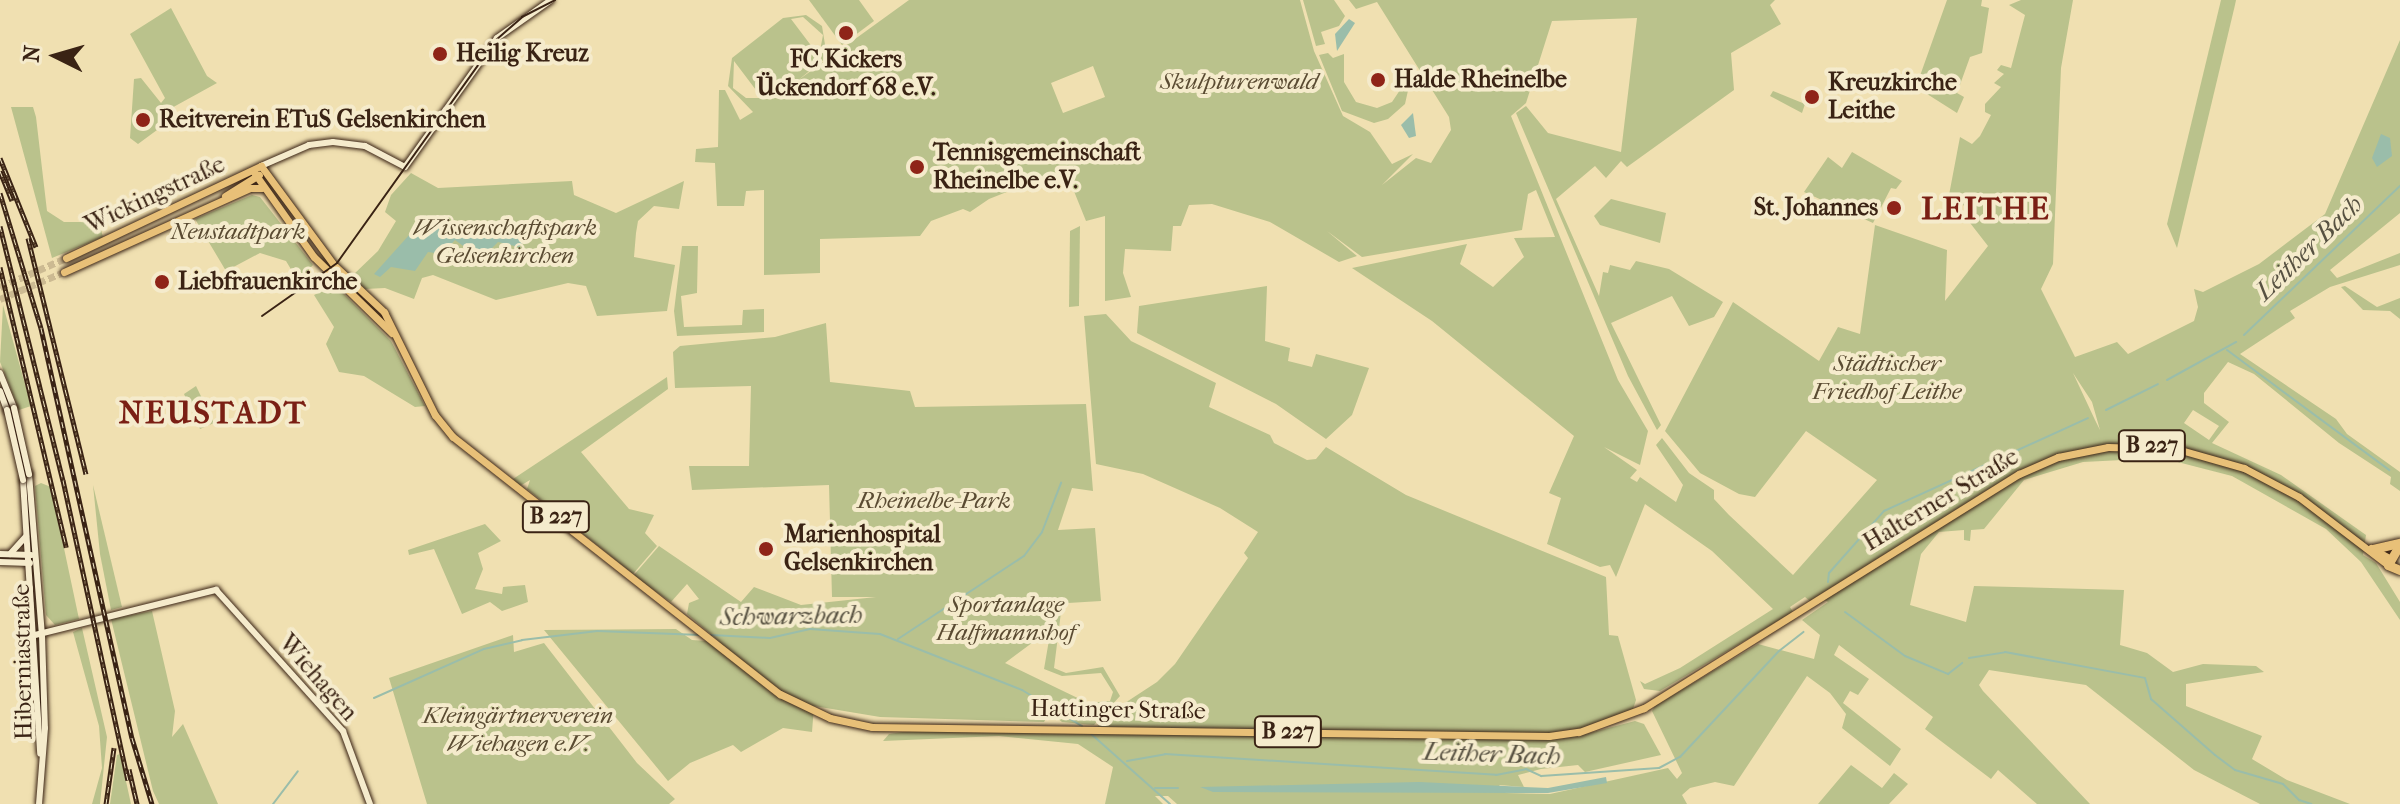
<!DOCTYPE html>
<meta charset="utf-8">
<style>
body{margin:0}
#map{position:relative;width:2400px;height:804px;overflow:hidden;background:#f0e0b1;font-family:"IM FELL French Canon",serif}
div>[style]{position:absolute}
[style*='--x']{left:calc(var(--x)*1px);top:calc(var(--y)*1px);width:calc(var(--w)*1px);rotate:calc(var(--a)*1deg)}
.green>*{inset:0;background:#bac28c}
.water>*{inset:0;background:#9abdaa}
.stream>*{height:2px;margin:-1px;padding:0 1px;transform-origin:1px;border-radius:1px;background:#9abdaa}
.primary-tunnel>*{height:7px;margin-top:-3.5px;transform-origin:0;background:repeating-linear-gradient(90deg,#ccba92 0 7px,transparent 0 10.5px)}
.roads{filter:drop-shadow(0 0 2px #3a2314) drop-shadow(0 0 2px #3a2314)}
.secondary>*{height:6px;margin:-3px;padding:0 3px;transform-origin:3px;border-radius:3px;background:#f5ebcc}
.primary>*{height:7px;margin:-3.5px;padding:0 3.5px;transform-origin:3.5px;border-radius:3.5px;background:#e8c078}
.highway>*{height:9px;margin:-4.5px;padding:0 4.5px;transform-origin:4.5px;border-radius:4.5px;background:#e8c078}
.tram>*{height:2px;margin:-1px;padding:0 1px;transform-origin:1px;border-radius:1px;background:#3a2314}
.rail>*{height:5px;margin-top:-2.5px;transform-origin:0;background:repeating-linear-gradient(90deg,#f5ebcc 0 6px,#3a2314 0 12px);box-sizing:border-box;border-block:2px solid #3a2314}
.bridges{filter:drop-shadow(0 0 2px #3a2314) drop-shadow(0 0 2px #3a2314)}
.secondary-bridge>*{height:6px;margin:-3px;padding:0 3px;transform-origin:3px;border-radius:3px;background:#f5ebcc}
.dots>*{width:22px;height:22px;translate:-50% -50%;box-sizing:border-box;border:4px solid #f5ebcc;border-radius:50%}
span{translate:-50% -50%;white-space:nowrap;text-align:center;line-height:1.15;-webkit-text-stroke:8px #f5ebcc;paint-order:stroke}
.shield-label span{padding:2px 6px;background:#f5ebcc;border:2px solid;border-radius:6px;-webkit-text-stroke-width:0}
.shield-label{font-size:22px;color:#3a2314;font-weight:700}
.poi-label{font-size:24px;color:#3a2314;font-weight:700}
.left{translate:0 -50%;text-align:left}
.right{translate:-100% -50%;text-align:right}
.park-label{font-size:24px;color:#5a4b32;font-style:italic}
.street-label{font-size:24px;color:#3a2314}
.water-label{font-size:26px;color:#575141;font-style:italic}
.district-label{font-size:32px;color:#7a1f14;font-weight:700;letter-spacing:2px}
.north{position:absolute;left:16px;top:16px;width:80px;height:80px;-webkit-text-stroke:6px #f5ebcc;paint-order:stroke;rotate:275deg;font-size:22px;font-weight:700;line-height:32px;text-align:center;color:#3a2314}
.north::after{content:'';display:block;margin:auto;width:28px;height:36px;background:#3a2314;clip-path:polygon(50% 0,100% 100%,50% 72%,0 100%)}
</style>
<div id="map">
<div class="green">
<div style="clip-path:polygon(809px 0,859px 0,874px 21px,842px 45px)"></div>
<div style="clip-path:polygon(evenodd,909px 0,1300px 0,1314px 51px,1343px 116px,1370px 132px,1392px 164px,1413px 154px,1382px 185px,1416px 158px,1431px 163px,1451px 130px,1449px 117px,1377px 2px,1356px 9px,1349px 0,1775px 0,1770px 5px,1781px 24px,1731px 53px,1734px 90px,1627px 167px,1621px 161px,1606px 178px,1595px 166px,1556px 199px,1599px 296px,1603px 272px,1608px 273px,1610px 265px,1630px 270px,1636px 261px,1669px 269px,1723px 302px,1714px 317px,1689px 326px,1672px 296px,1611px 323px,1661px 425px,1657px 430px,1628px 376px,1516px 113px,1526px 106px,1548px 133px,1621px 152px,1637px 18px,1552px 21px,1526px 103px,1511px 116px,1618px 380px,1648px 431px,1640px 465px,1604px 447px,1637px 470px,1630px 478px,1637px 482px,1640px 477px,1676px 502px,1683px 485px,1656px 445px,1662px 438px,1689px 473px,1714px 490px,1714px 499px,1729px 515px,1793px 575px,1877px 480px,1806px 431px,1755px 497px,1739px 494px,1700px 473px,1665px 431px,1733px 302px,1819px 361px,1838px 327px,1860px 334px,1875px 225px,1947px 250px,1945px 301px,1988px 246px,1967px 219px,1974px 213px,1949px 195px,1960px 137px,1972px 144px,1980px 136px,1991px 115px,1985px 112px,1985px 104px,2001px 87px,1994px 83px,2004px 74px,1997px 70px,2001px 65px,2011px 68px,2025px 15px,2009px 5px,2021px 0,2073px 0,2061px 68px,2053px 264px,2041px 289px,2075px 357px,2117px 342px,2128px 354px,2194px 321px,2198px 307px,2194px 289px,2203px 292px,2259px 264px,2325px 214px,2400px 40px,2400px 213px,2330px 270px,2337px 278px,2400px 253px,2400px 265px,2330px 287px,2290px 311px,2295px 318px,2240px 354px,2336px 419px,2347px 434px,2400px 472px,2400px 491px,2390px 484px,2391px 477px,2339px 443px,2254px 374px,2228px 362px,2204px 393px,2204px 403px,2229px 422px,2212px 443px,2281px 475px,2366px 535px,2363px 555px,2376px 563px,2400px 602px,2400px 620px,2361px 562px,2326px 529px,2232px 476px,2162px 458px,2083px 462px,2024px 480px,1984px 529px,1971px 530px,1970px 541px,1964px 540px,1964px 530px,1939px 532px,1921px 554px,1910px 605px,1966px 622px,1974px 586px,2124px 590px,2120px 645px,2147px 653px,2173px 672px,2203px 664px,2256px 666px,2264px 672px,2186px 684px,2186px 706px,2262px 736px,2252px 759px,2287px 780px,2350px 804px,2260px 804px,2194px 770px,2086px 685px,1989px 670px,1979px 685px,1983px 691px,2090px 804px,2037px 804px,1998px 770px,1991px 779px,1925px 729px,1933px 717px,1839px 645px,1834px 655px,1869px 679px,1858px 695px,1850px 691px,1843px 703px,1901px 749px,1890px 766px,1842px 728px,1846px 714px,1830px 693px,1807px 676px,1734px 786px,1715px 782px,1690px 788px,1682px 795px,1687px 804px,1177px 804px,1168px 796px,1155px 796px,1163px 804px,1105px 804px,1113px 767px,1078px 744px,999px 736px,883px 741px,889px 734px,916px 730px,1578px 736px,1635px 721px,1644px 724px,1661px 755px,1585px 772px,1578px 765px,1541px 769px,1518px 775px,1524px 787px,1499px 785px,1506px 793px,1550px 794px,1668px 768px,1677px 779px,1682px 773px,1652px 711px,1655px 706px,1758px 644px,1814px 659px,1820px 635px,1802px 620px,1828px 602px,1820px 598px,1812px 603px,1805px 597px,1790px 607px,1793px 612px,1660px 691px,1644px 689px,1640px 681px,1645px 684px,1680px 668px,1773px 609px,1712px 551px,1645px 504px,1616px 577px,1610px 565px,1600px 567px,1547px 544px,1561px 498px,1549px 493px,1574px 436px,1432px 321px,1352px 268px,1467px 244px,1460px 264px,1493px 287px,1524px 257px,1514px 238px,1555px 237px,1536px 190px,1528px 194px,1522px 230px,1362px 257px,1327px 231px,1357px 256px,1339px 262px,1270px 222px,1212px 204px,1189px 205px,1181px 226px,1173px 226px,1171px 251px,1125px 249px,1123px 273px,1131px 297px,1105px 301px,1105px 216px,1086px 221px,1065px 169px,989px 199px,970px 212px,963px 209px,931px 221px,920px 236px,820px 239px,820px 273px,764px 275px,764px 190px,746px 191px,744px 206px,717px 206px,715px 163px,695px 162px,696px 149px,718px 147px,719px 90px,725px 90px,740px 120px,753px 112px,728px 86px,732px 58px,783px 18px,806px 15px,822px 26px,827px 57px,797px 81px,909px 0,803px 17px,823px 35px,819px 56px,791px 19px,803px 17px,909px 0,734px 61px,762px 98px,746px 98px,733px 88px,734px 61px,909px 0,1093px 66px,1105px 97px,1063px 113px,1051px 83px,1093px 66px,909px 0,2073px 373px,2092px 402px,2100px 430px,2095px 420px,2073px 373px,909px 0,2193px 410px,2219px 426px,2209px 440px,2184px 423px,2193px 410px)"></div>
<div style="clip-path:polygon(1303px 0,1334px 0,1345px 16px,1339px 26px,1321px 32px,1325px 44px,1316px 46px)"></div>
<div style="clip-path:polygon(1947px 0,1982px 0,1981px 6px,1989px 8px,1982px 53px,1970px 57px,1957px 93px,1964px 97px,1957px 113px,1916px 87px)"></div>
<div style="clip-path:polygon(2221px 0,2236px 0,2235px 5px,2177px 248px,2167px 224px)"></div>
<div style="clip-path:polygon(171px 8px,207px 76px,217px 83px,168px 110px,172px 119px,138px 144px,130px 138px,134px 79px,141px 78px,161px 103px,165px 98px,130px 34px)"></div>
<div style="clip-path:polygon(1328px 53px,1333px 58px,1344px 54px,1344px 82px,1356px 102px,1377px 108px,1392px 102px,1400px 90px,1398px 72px,1409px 86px,1405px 104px,1388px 119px,1374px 123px,1342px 111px,1319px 55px)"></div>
<div style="clip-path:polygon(1773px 91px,1805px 104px,1802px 113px,1770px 96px)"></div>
<div style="clip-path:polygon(11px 107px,33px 107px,36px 117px,47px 211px,64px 222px,99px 222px,103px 237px,52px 258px)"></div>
<div style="clip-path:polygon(1852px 152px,1902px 181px,1896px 189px,1891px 188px,1873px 223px,1804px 192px,1828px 157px,1842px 168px)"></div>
<div style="clip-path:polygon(411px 173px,438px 188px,572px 181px,574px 195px,616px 213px,684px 181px,679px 209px,654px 206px,638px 221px,636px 233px,634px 257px,675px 265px,667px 311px,597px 316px,586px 286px,568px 283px,496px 300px,433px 275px,422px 278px,414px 299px,385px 288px,365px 289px,352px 276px,378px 251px,396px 221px,385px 212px,391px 195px)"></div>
<div style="clip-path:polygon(252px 195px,260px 197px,313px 265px,298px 281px,286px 261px,260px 253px,226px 271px,195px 219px)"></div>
<div style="clip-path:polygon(1611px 199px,1666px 213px,1660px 243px,1600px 225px,1594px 216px)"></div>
<div style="clip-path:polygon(1080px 226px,1079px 306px,1069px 307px,1070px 231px)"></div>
<div style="clip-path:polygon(682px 246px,698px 246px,697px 293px,681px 296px,684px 327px,742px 325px,743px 310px,764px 309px,764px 332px,677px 336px,674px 311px)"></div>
<div style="clip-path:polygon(335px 285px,391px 341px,425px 406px,415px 407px,364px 376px,339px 372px,326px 344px,334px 327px,314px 295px)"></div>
<div style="clip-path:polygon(1267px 286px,1265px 341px,1290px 348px,1288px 361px,1312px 367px,1316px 354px,1369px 368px,1352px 415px,1326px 439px,1276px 404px,1137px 333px,1139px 306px)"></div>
<div style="clip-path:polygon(2345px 286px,2377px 307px,2400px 298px,2400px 319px,2390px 311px,2363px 310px,2341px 287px)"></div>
<div style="clip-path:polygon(3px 305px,31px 406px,19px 410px,0 362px)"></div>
<div style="clip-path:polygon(1106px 314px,1131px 341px,1216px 383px,1209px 407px,1270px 435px,1274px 443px,1307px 460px,1316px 459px,1326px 447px,1406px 495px,1606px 577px,1609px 635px,1618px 636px,1636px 700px,1633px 709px,1580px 730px,1550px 734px,1097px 728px,1105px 716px,1157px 682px,1175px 664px,1248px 558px,1244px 553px,1258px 532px,1220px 508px,1143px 474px,1096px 464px,1084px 316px)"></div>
<div style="clip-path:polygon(evenodd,826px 323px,830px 382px,910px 391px,915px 407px,1086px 404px,1093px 491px,1072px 488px,1058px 530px,1095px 528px,1101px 601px,1068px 603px,1061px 612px,1054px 668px,1066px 673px,1103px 667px,1120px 696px,1094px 725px,1062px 722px,1050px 712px,1044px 722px,880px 717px,814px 706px,812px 732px,783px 728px,741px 752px,733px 745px,690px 763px,668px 781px,544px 630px,676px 629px,692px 640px,720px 642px,687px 614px,689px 603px,699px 599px,687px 584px,671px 602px,633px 576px,659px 546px,741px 602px,754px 587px,801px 605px,876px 597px,832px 597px,829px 485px,692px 490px,689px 466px,749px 466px,751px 386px,675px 388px,673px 352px,680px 346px,775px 337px,826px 323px,1040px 637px,1049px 640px,1044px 669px,1062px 676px,1101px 673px,1113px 692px,1110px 701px,1088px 703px,1005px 663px,1040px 637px)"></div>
<div style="clip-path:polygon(667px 377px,668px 389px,581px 452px,629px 509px,654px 515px,645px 533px,657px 546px,633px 574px,527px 489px,530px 480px,520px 486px,513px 479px)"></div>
<div style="clip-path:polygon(196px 386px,214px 423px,200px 429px,184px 394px)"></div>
<div style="clip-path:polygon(41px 483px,51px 487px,79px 619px,55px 625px,46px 615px,35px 486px)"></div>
<div style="clip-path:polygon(93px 485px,122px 607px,111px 610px,100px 554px)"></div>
<div style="clip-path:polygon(485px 524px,501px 541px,478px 553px,483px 569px,475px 589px,502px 594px,503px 587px,525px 585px,528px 602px,502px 611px,490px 602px,462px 614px,434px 549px,409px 555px,408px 550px)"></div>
<div style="clip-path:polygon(152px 611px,175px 711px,172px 737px,183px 724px,218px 804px,159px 804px,153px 791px,111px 619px)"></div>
<div style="clip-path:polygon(82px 628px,107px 737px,100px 804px,92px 804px,102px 768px,99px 726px,73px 632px)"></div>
<div style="clip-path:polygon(513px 635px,514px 652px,544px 643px,637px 763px,675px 799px,669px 804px,427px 804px,389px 678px)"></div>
<div style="clip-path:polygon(120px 754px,131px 804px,110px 804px,117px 755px)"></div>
<div style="clip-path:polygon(1851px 765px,1882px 788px,1894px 773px,1908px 784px,1889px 804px,1818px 804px)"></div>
</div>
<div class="water">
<div style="clip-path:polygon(1349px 19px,1355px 23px,1337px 51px,1335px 34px)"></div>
<div style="clip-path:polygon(1413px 113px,1416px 136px,1409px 138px,1401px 125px)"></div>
<div style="clip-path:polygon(2381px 134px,2390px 138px,2392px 156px,2377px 167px,2372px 158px)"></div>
<div style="clip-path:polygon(419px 224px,529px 235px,519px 247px,498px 242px,481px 259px,455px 240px,442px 254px,428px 252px,415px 271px,391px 267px,380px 277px,374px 274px)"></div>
<div style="clip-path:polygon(1606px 777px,1607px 783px,1548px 793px,1213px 792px,1200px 787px,1419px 782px,1548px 788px)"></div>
</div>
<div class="stream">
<div style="--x:2244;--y:335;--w:216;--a:-43.7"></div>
<div style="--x:2227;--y:350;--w:202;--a:36.5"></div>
<div style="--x:2167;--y:380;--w:79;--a:-28.8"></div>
<div style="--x:2106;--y:410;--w:58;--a:-26.6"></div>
<div style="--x:1828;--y:582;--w:9;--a:-84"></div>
<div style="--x:1829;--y:573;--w:83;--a:-48.4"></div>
<div style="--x:1884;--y:511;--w:224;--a:-24.5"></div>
<div style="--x:1845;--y:612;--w:74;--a:36.3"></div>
<div style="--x:1905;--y:656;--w:47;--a:22.7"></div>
<div style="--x:1948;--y:674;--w:18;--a:-38"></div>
<div style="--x:711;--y:635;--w:59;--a:2.9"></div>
<div style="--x:770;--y:638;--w:41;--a:-12.7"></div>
<div style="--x:810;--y:629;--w:70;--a:4.1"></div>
<div style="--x:880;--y:634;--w:153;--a:21.5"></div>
<div style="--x:1022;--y:690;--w:70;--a:31"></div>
<div style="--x:898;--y:639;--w:151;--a:-33.4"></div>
<div style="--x:1024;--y:556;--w:30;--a:-53"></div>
<div style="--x:1042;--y:532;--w:53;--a:-68.8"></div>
<div style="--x:1969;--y:658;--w:36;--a:-9"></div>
<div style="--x:2005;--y:652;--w:142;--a:10.5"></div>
<div style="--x:2145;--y:678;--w:22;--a:74"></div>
<div style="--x:2151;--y:699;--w:85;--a:41.2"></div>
<div style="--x:2215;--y:755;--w:25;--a:37"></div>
<div style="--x:2235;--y:770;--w:50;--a:16.3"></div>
<div style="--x:2283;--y:784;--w:23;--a:45"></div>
<div style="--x:2299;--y:800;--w:13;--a:18"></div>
<div style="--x:374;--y:698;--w:120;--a:-24"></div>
<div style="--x:484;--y:649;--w:39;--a:-13"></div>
<div style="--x:522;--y:640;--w:76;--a:-6.8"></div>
<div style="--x:597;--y:631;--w:104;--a:2.2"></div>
<div style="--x:1090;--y:733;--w:107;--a:41.6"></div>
<div style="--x:1127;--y:761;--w:39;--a:-10"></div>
<div style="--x:1165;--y:754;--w:332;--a:3.6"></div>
<div style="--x:1496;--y:775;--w:31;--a:-11"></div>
<div style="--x:1526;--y:769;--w:17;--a:25"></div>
<div style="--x:1541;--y:776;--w:118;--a:-3.9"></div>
<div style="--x:1659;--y:768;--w:24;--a:-28"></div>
<div style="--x:1680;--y:757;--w:145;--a:-47"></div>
<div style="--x:1779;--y:651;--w:31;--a:-38"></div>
<div style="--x:1155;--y:788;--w:23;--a:0"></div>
<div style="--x:273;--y:804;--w:41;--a:-52.9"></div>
</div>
<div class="primary-tunnel">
<div style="--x:0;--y:287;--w:72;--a:-23.7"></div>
<div style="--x:0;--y:299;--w:69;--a:-22.9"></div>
</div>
<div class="roads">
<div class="secondary">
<div style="--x:261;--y:166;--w:52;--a:-23.6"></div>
<div style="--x:309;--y:145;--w:24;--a:-7"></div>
<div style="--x:333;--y:142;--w:32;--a:7"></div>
<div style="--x:365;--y:146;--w:45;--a:27.7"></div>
<div style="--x:405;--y:167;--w:158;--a:-54.5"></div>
<div style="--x:497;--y:38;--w:66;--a:-35.1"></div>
<div style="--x:0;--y:373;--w:38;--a:68"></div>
<div style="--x:0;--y:391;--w:20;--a:70"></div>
<div style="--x:29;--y:474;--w:162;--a:85.4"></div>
<div style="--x:42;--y:635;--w:93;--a:88.2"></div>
<div style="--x:45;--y:728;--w:76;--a:94.5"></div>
<div style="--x:23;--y:480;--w:274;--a:86.4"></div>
<div style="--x:0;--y:554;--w:31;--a:2"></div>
<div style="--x:10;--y:554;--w:24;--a:-48"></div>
<div style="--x:0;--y:562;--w:30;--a:2"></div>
<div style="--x:35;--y:635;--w:187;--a:-14"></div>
<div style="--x:216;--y:590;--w:190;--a:48"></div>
<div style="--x:343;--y:731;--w:78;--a:69.7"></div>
</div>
<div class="primary">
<div style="--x:253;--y:171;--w:105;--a:54.7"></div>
<div style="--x:314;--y:257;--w:109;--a:44.3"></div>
<div style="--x:225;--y:196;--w:40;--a:-32"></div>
<div style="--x:66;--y:258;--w:216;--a:-25.3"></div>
<div style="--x:261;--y:166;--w:123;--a:53.6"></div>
<div style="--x:334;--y:265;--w:69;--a:43.2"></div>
<div style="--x:384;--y:312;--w:115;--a:63.7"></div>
<div style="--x:435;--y:415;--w:28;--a:51"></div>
<div style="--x:453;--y:437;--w:416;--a:38.2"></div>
<div style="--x:780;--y:694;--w:55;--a:25.6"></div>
<div style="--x:830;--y:718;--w:43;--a:12.1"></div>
<div style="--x:872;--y:727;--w:677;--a:0.76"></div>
<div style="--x:1549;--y:736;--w:30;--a:-8"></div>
<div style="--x:1579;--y:732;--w:69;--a:-20.3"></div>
<div style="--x:1644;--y:708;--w:442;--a:-32"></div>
<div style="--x:2019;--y:474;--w:43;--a:-23.6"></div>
<div style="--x:2058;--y:457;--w:51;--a:-11.3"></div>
<div style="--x:2108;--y:447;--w:69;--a:1.7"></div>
<div style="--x:2177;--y:449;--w:70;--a:15.8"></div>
<div style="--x:2244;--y:468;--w:62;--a:27.8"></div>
<div style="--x:2299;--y:497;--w:112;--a:37.4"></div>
<div style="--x:64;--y:272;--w:204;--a:-24.3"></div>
<div style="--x:250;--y:188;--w:12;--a:0"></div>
<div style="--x:2371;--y:548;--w:23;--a:29"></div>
</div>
<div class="highway">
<div style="--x:2400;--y:544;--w:24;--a:120"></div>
<div style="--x:2388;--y:565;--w:13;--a:23"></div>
<div style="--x:2373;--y:549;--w:28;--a:-13"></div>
</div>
</div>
<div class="tram">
<div style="--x:262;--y:316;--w:92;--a:-35.2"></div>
<div style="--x:337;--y:263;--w:274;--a:-54.5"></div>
<div style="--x:496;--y:40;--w:35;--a:-41"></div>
<div style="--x:522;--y:17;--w:37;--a:-27"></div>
</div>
<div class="rail">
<div style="--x:0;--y:158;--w:96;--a:68"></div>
<div style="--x:0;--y:171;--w:32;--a:68"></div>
<div style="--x:0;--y:193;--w:141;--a:73.1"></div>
<div style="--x:41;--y:328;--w:420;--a:77.5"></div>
<div style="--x:132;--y:738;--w:69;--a:73.1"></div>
<div style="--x:0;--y:226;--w:262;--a:76.1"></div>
<div style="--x:63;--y:480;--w:307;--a:77.8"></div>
<div style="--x:28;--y:238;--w:243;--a:76.2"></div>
<div style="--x:0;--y:267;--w:288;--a:76.7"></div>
<div style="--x:129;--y:769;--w:36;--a:77"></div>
<div style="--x:106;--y:804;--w:57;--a:-81.9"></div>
</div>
<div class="bridges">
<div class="secondary-bridge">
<div style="--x:14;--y:408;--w:68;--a:77.2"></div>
<div style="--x:7;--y:410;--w:72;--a:77.1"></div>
</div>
</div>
<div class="dots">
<div style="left:846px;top:33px;background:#8f2418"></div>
<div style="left:440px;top:54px;background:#8f2418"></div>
<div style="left:1378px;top:80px;background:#8f2418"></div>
<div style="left:1812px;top:97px;background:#8f2418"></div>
<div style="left:143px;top:120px;background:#8f2418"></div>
<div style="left:917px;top:167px;background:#8f2418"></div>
<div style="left:1894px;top:208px;background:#8f2418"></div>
<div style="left:162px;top:282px;background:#8f2418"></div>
<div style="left:766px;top:549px;background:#8f2418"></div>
</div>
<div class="shield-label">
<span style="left:2152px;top:446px">B 227</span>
<span style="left:556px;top:517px">B 227</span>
<span style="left:1288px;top:732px">B 227</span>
</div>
<div class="poi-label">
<span class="left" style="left:456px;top:54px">Heilig Kreuz</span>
<span style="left:846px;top:74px">FC Kickers<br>Ückendorf 68 e.V.</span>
<span class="left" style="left:1394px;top:80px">Halde Rheinelbe</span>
<span class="left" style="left:1828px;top:97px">Kreuzkirche<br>Leithe</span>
<span class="left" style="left:159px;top:120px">Reitverein ETuS Gelsenkirchen</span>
<span class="left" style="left:933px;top:167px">Tennisgemeinschaft<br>Rheinelbe e.V.</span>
<span class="right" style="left:1878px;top:208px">St. Johannes</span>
<span class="left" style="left:178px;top:282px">Liebfrauenkirche</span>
<span class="left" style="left:784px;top:549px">Marienhospital<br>Gelsenkirchen</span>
</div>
<div class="park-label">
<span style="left:1239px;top:82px">Skulpturenwald</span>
<span style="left:505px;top:242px">Wissenschaftspark<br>Gelsenkirchen</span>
<span style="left:238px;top:232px">Neustadtpark</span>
<span style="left:1887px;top:378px">Städtischer<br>Friedhof Leithe</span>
<span style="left:934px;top:501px">Rheinelbe-Park</span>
<span style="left:1006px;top:619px">Sportanlage<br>Halfmannshof</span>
<span style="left:518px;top:730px">Kleingärtnerverein<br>Wiehagen e.V.</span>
</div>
<div class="street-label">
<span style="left:155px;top:195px;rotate:-25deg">Wickingstraße</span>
<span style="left:1941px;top:500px;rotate:-31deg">Halterner Straße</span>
<span style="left:23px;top:662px;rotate:-91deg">Hiberniastraße</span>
<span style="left:318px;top:678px;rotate:49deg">Wiehagen</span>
<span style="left:1118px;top:710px;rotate:1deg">Hattinger Straße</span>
</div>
<div class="water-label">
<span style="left:2309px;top:248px;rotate:-44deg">Leither Bach</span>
<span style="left:791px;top:616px;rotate:-1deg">Schwarzbach</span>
<span style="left:1492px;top:754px;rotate:2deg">Leither Bach</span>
</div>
<div class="district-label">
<span style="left:1986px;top:209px">LEITHE</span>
<span style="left:213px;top:413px">NEUSTADT</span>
</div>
<div class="north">N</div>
</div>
